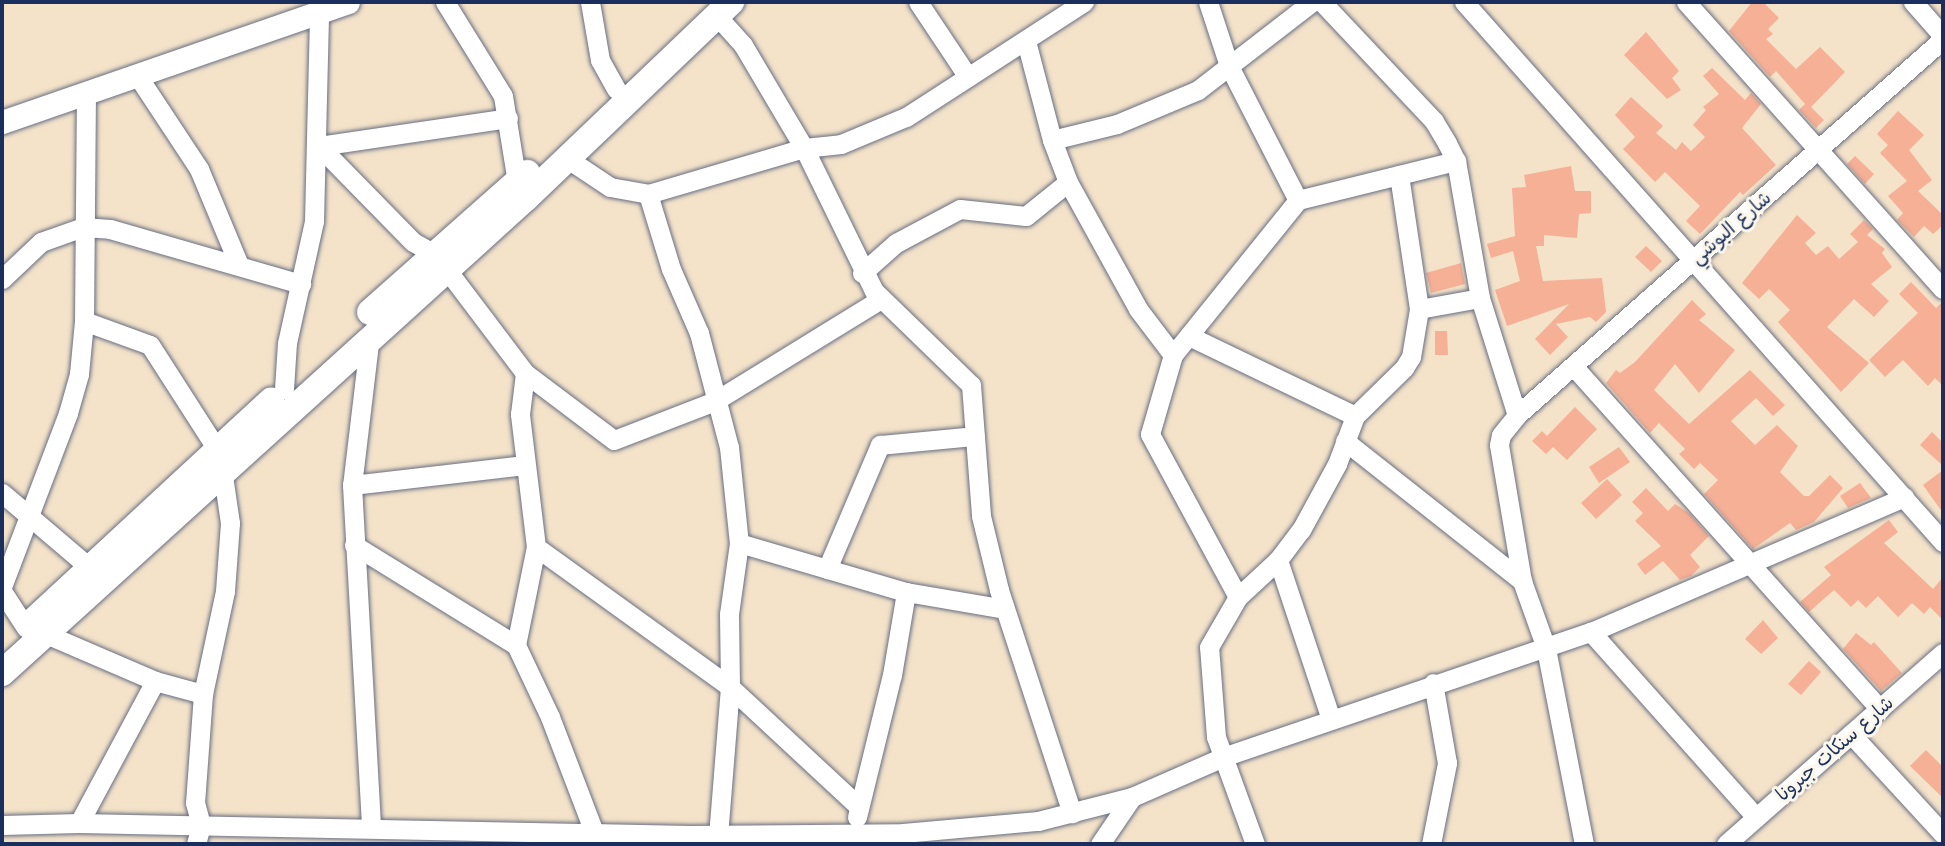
<!DOCTYPE html>
<meta charset="utf-8">
<style>
body{margin:0}
#map{position:relative;width:1945px;height:846px;overflow:hidden;background:#f4e3c9;font-family:Mali,"Playpen Sans Arabic",sans-serif}
div>[style]{position:absolute}
[style*='--x']{left:calc(var(--x)*1px);top:calc(var(--y)*1px);width:calc(var(--w)*1px);rotate:calc(var(--a)*1deg)}
.building>*{inset:0;background:#f5b096}
.roads{filter:drop-shadow(0 0 2px #676e83) drop-shadow(0 0 2px #676e83)}
.minor>*{height:19px;margin:-9.5px;padding:0 9.5px;transform-origin:9.5px;border-radius:9.5px;background:#fff}
.tertiary>*{height:23px;margin:-11.5px;padding:0 11.5px;transform-origin:11.5px;border-radius:11.5px;background:#fff}
.secondary>*{height:26px;margin:-13px;padding:0 13px;transform-origin:13px;border-radius:13px;background:#fff}
span{translate:-50% -50%;white-space:nowrap;text-align:center;line-height:1.15;-webkit-text-stroke:6px #fbf7ec;paint-order:stroke}
.street-label{font-size:19px;color:#1b2f5e}
.frame{position:absolute;inset:0;border:4px solid #1b2f5e;pointer-events:none}
</style>
<div id="map">
<div class="building">
<div style="clip-path:polygon(1752px 2px,1763px 2px,1779px 18px,1768px 29px,1773px 34px,1766px 39px,1796px 69px,1820px 47px,1845px 72px,1811px 107px,1824px 120px,1816px 128px,1799px 110px,1805px 104px,1776px 71px,1770px 77px,1729px 31px)"></div>
<div style="clip-path:polygon(1646px 32px,1679px 71px,1672px 78px,1681px 90px,1667px 99px,1624px 55px)"></div>
<div style="clip-path:polygon(1712px 68px,1745px 100px,1751px 93px,1761px 104px,1742px 128px,1776px 165px,1743px 195px,1740px 192px,1700px 234px,1686px 221px,1700px 206px,1665px 172px,1655px 182px,1623px 149px,1635px 137px,1615px 115px,1631px 97px,1663px 126px,1656px 133px,1676px 150px,1682px 142px,1691px 151px,1705px 137px,1693px 125px,1706px 110px,1703px 107px,1719px 94px,1703px 76px)"></div>
<div style="clip-path:polygon(1898px 111px,1924px 135px,1909px 150px,1932px 180px,1918px 191px,1943px 215px,1943px 225px,1933px 234px,1924px 226px,1914px 237px,1897px 220px,1903px 213px,1888px 196px,1907px 181px,1880px 153px,1888px 145px,1877px 134px)"></div>
<div style="clip-path:polygon(1855px 156px,1874px 174px,1865px 184px,1847px 164px)"></div>
<div style="clip-path:polygon(1571px 166px,1575px 191px,1591px 191px,1591px 213px,1579px 214px,1577px 238px,1544px 235px,1544px 246px,1536px 246px,1543px 281px,1602px 278px,1606px 312px,1596px 322px,1590px 317px,1556px 324px,1568px 337px,1550px 355px,1535px 339px,1569px 304px,1507px 326px,1495px 290px,1520px 281px,1513px 251px,1491px 258px,1487px 244px,1515px 236px,1512px 188px,1526px 187px,1524px 175px)"></div>
<div style="clip-path:polygon(1797px 215px,1816px 233px,1805px 243px,1816px 255px,1828px 246px,1839px 259px,1858px 242px,1850px 234px,1864px 220px,1873px 229px,1867px 235px,1885px 249px,1882px 253px,1892px 267px,1871px 284px,1889px 301px,1874px 317px,1854px 299px,1827px 327px,1869px 363px,1841px 392px,1778px 322px,1790px 310px,1769px 289px,1759px 299px,1742px 283px)"></div>
<div style="clip-path:polygon(1646px 246px,1662px 261px,1651px 272px,1635px 257px)"></div>
<div style="clip-path:polygon(1461px 263px,1465px 284px,1431px 293px,1426px 273px)"></div>
<div style="clip-path:polygon(1911px 282px,1936px 308px,1943px 301px,1943px 386px,1935px 378px,1928px 386px,1903px 360px,1885px 377px,1869px 360px,1918px 313px,1899px 294px)"></div>
<div style="clip-path:polygon(1692px 300px,1706px 314px,1699px 320px,1735px 350px,1699px 393px,1675px 364px,1654px 390px,1689px 424px,1750px 370px,1785px 405px,1773px 416px,1756px 398px,1731px 421px,1755px 445px,1777px 425px,1798px 446px,1780px 472px,1804px 496px,1809px 496px,1830px 475px,1843px 488px,1814px 522px,1796px 530px,1790px 523px,1753px 549px,1704px 494px,1718px 480px,1700px 463px,1694px 469px,1679px 454px,1685px 449px,1659px 423px,1650px 433px,1606px 383px,1616px 370px,1620px 373px,1635px 362px)"></div>
<div style="clip-path:polygon(1435px 331px,1447px 331px,1448px 355px,1435px 355px)"></div>
<div style="clip-path:polygon(1575px 407px,1597px 429px,1567px 460px,1553px 447px,1546px 454px,1532px 441px,1542px 431px,1547px 436px)"></div>
<div style="clip-path:polygon(1932px 432px,1943px 443px,1943px 466px,1920px 445px)"></div>
<div style="clip-path:polygon(1619px 447px,1630px 462px,1599px 483px,1589px 467px)"></div>
<div style="clip-path:polygon(1943px 470px,1943px 513px,1923px 485px)"></div>
<div style="clip-path:polygon(1607px 479px,1622px 495px,1596px 519px,1581px 503px)"></div>
<div style="clip-path:polygon(1860px 483px,1871px 498px,1848px 508px,1840px 496px)"></div>
<div style="clip-path:polygon(1646px 488px,1668px 511px,1675px 504px,1689px 513px,1709px 536px,1690px 555px,1700px 567px,1691px 576px,1680px 580px,1663px 561px,1645px 575px,1637px 564px,1661px 546px,1635px 521px,1643px 513px,1632px 502px)"></div>
<div style="clip-path:polygon(1889px 520px,1898px 532px,1884px 543px,1933px 589px,1943px 577px,1943px 620px,1930px 607px,1924px 614px,1912px 603px,1898px 617px,1878px 596px,1866px 608px,1858px 600px,1851px 607px,1834px 590px,1809px 612px,1800px 602px,1831px 575px,1824px 567px)"></div>
<div style="clip-path:polygon(1763px 620px,1778px 638px,1761px 654px,1745px 639px)"></div>
<div style="clip-path:polygon(1856px 633px,1871px 645px,1874px 642px,1902px 673px,1881px 691px,1843px 649px)"></div>
<div style="clip-path:polygon(1809px 661px,1821px 672px,1801px 695px,1788px 684px)"></div>
<div style="clip-path:polygon(1926px 750px,1943px 767px,1943px 798px,1910px 766px)"></div>
</div>
<div class="roads">
<div class="minor">
<div style="--x:445;--y:2;--w:110;--a:58.3"></div>
<div style="--x:503;--y:96;--w:87;--a:80.8"></div>
<div style="--x:590;--y:2;--w:59;--a:80.2"></div>
<div style="--x:600;--y:60;--w:33;--a:61"></div>
<div style="--x:918;--y:2;--w:90;--a:56.3"></div>
<div style="--x:1208;--y:2;--w:67;--a:71.8"></div>
<div style="--x:1229;--y:66;--w:151;--a:62.8"></div>
<div style="--x:1464;--y:2;--w:722;--a:48.43"></div>
<div style="--x:1686;--y:2;--w:385;--a:48.2"></div>
<div style="--x:1913;--y:2;--w:45;--a:48.6"></div>
<div style="--x:717;--y:16;--w:39;--a:48"></div>
<div style="--x:743;--y:45;--w:120;--a:59.4"></div>
<div style="--x:804;--y:148;--w:159;--a:63.9"></div>
<div style="--x:874;--y:291;--w:135;--a:44.1"></div>
<div style="--x:971;--y:385;--w:131;--a:85.6"></div>
<div style="--x:981;--y:516;--w:76;--a:76.3"></div>
<div style="--x:999;--y:590;--w:235;--a:71.9"></div>
<div style="--x:1026;--y:41;--w:102;--a:75.3"></div>
<div style="--x:1052;--y:140;--w:45;--a:69.1"></div>
<div style="--x:1068;--y:182;--w:145;--a:61.1"></div>
<div style="--x:1138;--y:309;--w:58;--a:52.7"></div>
<div style="--x:137;--y:75;--w:113;--a:56.6"></div>
<div style="--x:199;--y:169;--w:104;--a:67.4"></div>
<div style="--x:1052;--y:140;--w:67;--a:-13.8"></div>
<div style="--x:1117;--y:124;--w:88;--a:-22.8"></div>
<div style="--x:1198;--y:90;--w:144;--a:-37.7"></div>
<div style="--x:319;--y:146;--w:134;--a:45.6"></div>
<div style="--x:413;--y:242;--w:25;--a:29"></div>
<div style="--x:435;--y:254;--w:149;--a:52.9"></div>
<div style="--x:525;--y:373;--w:111;--a:37"></div>
<div style="--x:614;--y:440;--w:108;--a:-21.1"></div>
<div style="--x:715;--y:401;--w:195;--a:-31.6"></div>
<div style="--x:319;--y:146;--w:191;--a:-8.4"></div>
<div style="--x:568;--y:159;--w:50;--a:33.7"></div>
<div style="--x:610;--y:187;--w:39;--a:10"></div>
<div style="--x:648;--y:194;--w:163;--a:-16.4"></div>
<div style="--x:804;--y:148;--w:37;--a:-6"></div>
<div style="--x:841;--y:144;--w:70;--a:-22.6"></div>
<div style="--x:906;--y:117;--w:212;--a:-32.9"></div>
<div style="--x:1399;--y:175;--w:135;--a:81.5"></div>
<div style="--x:648;--y:194;--w:78;--a:73"></div>
<div style="--x:671;--y:269;--w:70;--a:66.4"></div>
<div style="--x:699;--y:333;--w:118;--a:75.3"></div>
<div style="--x:729;--y:447;--w:97;--a:84.1"></div>
<div style="--x:739;--y:543;--w:72;--a:98"></div>
<div style="--x:729;--y:614;--w:73;--a:89.2"></div>
<div style="--x:730;--y:687;--w:148;--a:94.6"></div>
<div style="--x:862;--y:273;--w:45;--a:-41.4"></div>
<div style="--x:896;--y:243;--w:72;--a:-28"></div>
<div style="--x:960;--y:209;--w:66;--a:6.1"></div>
<div style="--x:1026;--y:216;--w:54;--a:-39"></div>
<div style="--x:2;--y:279;--w:54;--a:-43.5"></div>
<div style="--x:41;--y:242;--w:45;--a:-19.7"></div>
<div style="--x:83;--y:227;--w:27;--a:4"></div>
<div style="--x:110;--y:229;--w:199;--a:16.1"></div>
<div style="--x:1480;--y:298;--w:123;--a:72.5"></div>
<div style="--x:84;--y:321;--w:70;--a:20"></div>
<div style="--x:150;--y:345;--w:122;--a:57.3"></div>
<div style="--x:370;--y:335;--w:151;--a:96.8"></div>
<div style="--x:352;--y:485;--w:343;--a:86.8"></div>
<div style="--x:1189;--y:336;--w:184;--a:25.7"></div>
<div style="--x:1574;--y:367;--w:459;--a:48.2"></div>
<div style="--x:284;--y:389;--w:46;--a:-86.3"></div>
<div style="--x:287;--y:343;--w:125;--a:-77.5"></div>
<div style="--x:314;--y:221;--w:210;--a:-88.6"></div>
<div style="--x:1345;--y:441;--w:226;--a:38.3"></div>
<div style="--x:352;--y:485;--w:174;--a:-6.6"></div>
<div style="--x:2;--y:493;--w:116;--a:40.4"></div>
<div style="--x:739;--y:543;--w:174;--a:16.4"></div>
<div style="--x:906;--y:592;--w:100;--a:9.7"></div>
<div style="--x:354;--y:545;--w:190;--a:31.7"></div>
<div style="--x:516;--y:645;--w:80;--a:64.7"></div>
<div style="--x:550;--y:717;--w:126;--a:69.1"></div>
<div style="--x:536;--y:547;--w:239;--a:35.8"></div>
<div style="--x:730;--y:687;--w:176;--a:42.9"></div>
<div style="--x:1278;--y:560;--w:168;--a:71.6"></div>
<div style="--x:827;--y:569;--w:135;--a:-66.9"></div>
<div style="--x:880;--y:445;--w:95;--a:-5.4"></div>
<div style="--x:2;--y:587;--w:186;--a:-69.2"></div>
<div style="--x:68;--y:413;--w:41;--a:-74.2"></div>
<div style="--x:79;--y:374;--w:53;--a:-84.6"></div>
<div style="--x:84;--y:321;--w:228;--a:-89.5"></div>
<div style="--x:2;--y:591;--w:44;--a:57"></div>
<div style="--x:1238;--y:597;--w:185;--a:-118.4"></div>
<div style="--x:1150;--y:434;--w:82;--a:-73.8"></div>
<div style="--x:1173;--y:355;--w:199;--a:-51.1"></div>
<div style="--x:1298;--y:200;--w:163;--a:-13.9"></div>
<div style="--x:1591;--y:632;--w:248;--a:48.3"></div>
<div style="--x:46;--y:634;--w:119;--a:23.3"></div>
<div style="--x:155;--y:681;--w:50;--a:15.2"></div>
<div style="--x:516;--y:645;--w:100;--a:-78.5"></div>
<div style="--x:536;--y:547;--w:134;--a:-96.9"></div>
<div style="--x:520;--y:414;--w:41;--a:-83"></div>
<div style="--x:1851;--y:734;--w:136;--a:47.4"></div>
<div style="--x:857;--y:817;--w:146;--a:-76.2"></div>
<div style="--x:892;--y:675;--w:84;--a:-80.4"></div>
<div style="--x:79;--y:823;--w:161;--a:-61.8"></div>
<div style="--x:2;--y:825;--w:77;--a:-1.5"></div>
<div style="--x:79;--y:823;--w:611;--a:1.13"></div>
<div style="--x:690;--y:835;--w:213;--a:-0.5"></div>
<div style="--x:903;--y:833;--w:136;--a:-5.1"></div>
<div style="--x:1038;--y:821;--w:97;--a:-14.3"></div>
<div style="--x:1132;--y:797;--w:99;--a:-23.7"></div>
<div style="--x:1223;--y:757;--w:389;--a:-18.8"></div>
<div style="--x:1591;--y:632;--w:341;--a:-23.3"></div>
<div style="--x:196;--y:844;--w:20;--a:-75"></div>
<div style="--x:201;--y:825;--w:23;--a:-105"></div>
<div style="--x:195;--y:803;--w:109;--a:-85.8"></div>
<div style="--x:203;--y:694;--w:105;--a:-77.9"></div>
<div style="--x:225;--y:591;--w:68;--a:-85.8"></div>
<div style="--x:230;--y:523;--w:55;--a:-98.4"></div>
<div style="--x:1100;--y:844;--w:57;--a:-55.8"></div>
<div style="--x:1255;--y:844;--w:114;--a:-110"></div>
<div style="--x:1216;--y:737;--w:90;--a:-94.4"></div>
<div style="--x:1209;--y:647;--w:58;--a:-59.9"></div>
<div style="--x:1238;--y:597;--w:54;--a:-42.8"></div>
<div style="--x:1278;--y:560;--w:38;--a:-53"></div>
<div style="--x:1301;--y:530;--w:75;--a:-61.4"></div>
<div style="--x:1337;--y:464;--w:51;--a:-69.4"></div>
<div style="--x:1355;--y:416;--w:69;--a:-44.4"></div>
<div style="--x:1404;--y:368;--w:13;--a:-58"></div>
<div style="--x:1411;--y:357;--w:49;--a:-80.5"></div>
<div style="--x:1419;--y:309;--w:62;--a:-10.2"></div>
<div style="--x:1480;--y:298;--w:139;--a:-99.9"></div>
<div style="--x:1456;--y:161;--w:20;--a:-117"></div>
<div style="--x:1447;--y:143;--w:26;--a:-121"></div>
<div style="--x:1434;--y:121;--w:163;--a:-133.3"></div>
<div style="--x:1431;--y:844;--w:83;--a:-78.8"></div>
<div style="--x:1447;--y:763;--w:81;--a:-99.9"></div>
<div style="--x:1584;--y:844;--w:200;--a:-101"></div>
<div style="--x:1546;--y:648;--w:71;--a:-109.7"></div>
<div style="--x:1522;--y:581;--w:138;--a:-99.6"></div>
<div style="--x:1499;--y:445;--w:10;--a:-79"></div>
<div style="--x:1501;--y:435;--w:26;--a:-51"></div>
<div style="--x:1517;--y:415;--w:568;--a:-41.43"></div>
<div style="--x:1726;--y:844;--w:289;--a:-41.4"></div>
</div>
<div class="tertiary">
<div style="--x:2;--y:122;--w:366;--a:-19.1"></div>
</div>
<div class="secondary">
<div style="--x:370;--y:312;--w:210;--a:-41.5"></div>
<div style="--x:32;--y:622;--w:326;--a:-42.8"></div>
<div style="--x:2;--y:673;--w:707;--a:-42.19"></div>
<div style="--x:526;--y:198;--w:284;--a:-43.7"></div>
</div>
</div>
<div class="street-label">
<span style="left:1730px;top:227px;rotate:-41deg">شارع البوشي</span>
<span style="left:1834px;top:748px;rotate:-41deg">شارع سنكات جبرونا</span>
</div>
<div class="frame"></div>
</div>
